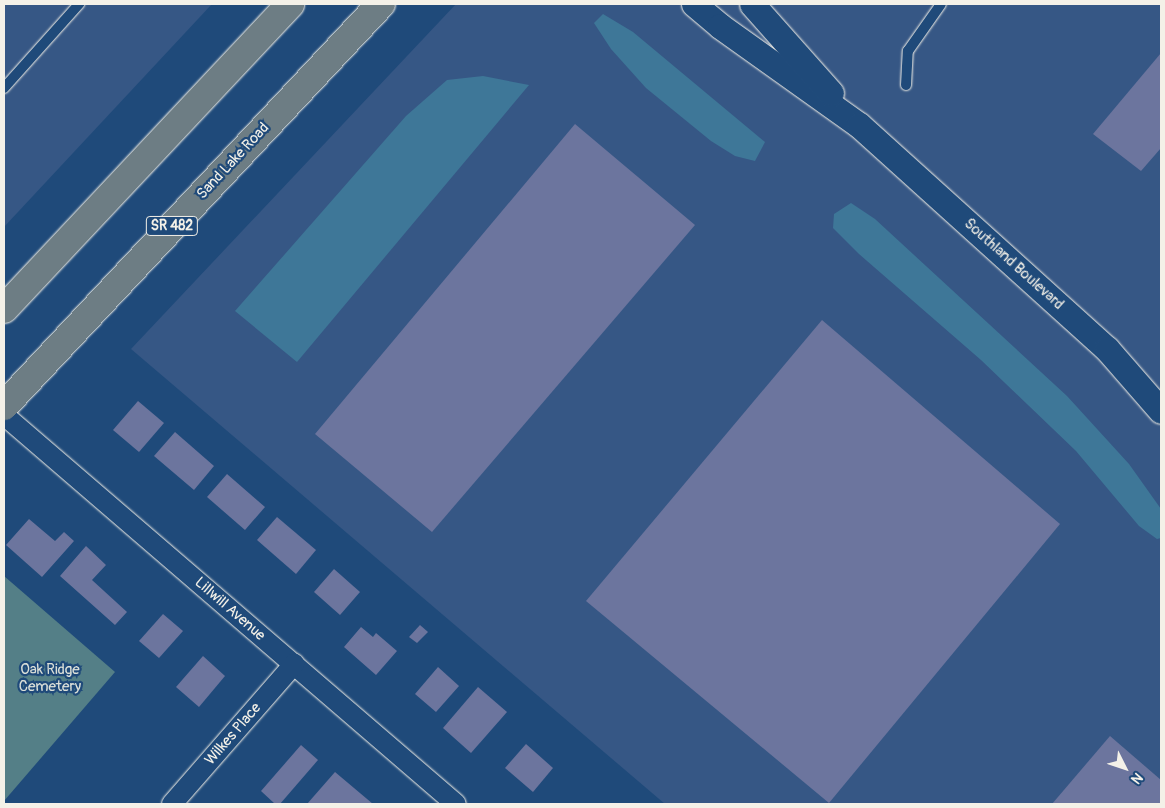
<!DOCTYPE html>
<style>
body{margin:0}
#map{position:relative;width:1165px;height:808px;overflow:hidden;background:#1f4a7a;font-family:Pangolin,sans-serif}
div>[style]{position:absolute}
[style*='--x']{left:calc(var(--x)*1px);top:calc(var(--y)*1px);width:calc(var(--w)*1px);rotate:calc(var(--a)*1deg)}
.built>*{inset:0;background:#365785}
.green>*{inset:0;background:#547f87}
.water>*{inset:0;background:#3e7798}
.building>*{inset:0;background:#6c759e}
.roads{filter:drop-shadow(0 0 1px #f4f1e8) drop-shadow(0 0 1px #f4f1e8)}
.service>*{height:10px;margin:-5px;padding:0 5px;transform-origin:5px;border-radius:5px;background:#1f4a7a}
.minor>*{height:20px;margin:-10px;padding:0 10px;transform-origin:10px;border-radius:10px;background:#1f4a7a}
.tertiary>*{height:25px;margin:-12.5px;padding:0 12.5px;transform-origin:12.5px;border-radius:12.5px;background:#1f4a7a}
.primary>*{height:28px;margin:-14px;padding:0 14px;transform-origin:14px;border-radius:14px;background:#6d7d84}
span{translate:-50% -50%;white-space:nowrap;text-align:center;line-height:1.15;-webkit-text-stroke:4.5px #1f4a7a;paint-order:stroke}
.shield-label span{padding:1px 4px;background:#1f4a7a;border:1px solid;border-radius:4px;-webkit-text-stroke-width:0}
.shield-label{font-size:14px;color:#f4f1e8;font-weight:700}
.street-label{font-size:15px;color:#f4f1e8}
.park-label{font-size:15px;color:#dce0d9}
.frame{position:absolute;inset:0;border:5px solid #f4f1e8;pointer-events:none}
.north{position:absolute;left:1100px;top:743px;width:50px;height:50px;-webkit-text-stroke:4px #1f4a7a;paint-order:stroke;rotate:131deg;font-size:14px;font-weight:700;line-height:20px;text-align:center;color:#f4f1e8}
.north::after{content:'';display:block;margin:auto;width:18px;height:22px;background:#f4f1e8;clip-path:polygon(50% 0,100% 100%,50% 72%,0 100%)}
</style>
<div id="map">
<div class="built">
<div style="clip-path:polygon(4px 4px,212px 4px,4px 227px)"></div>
<div style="clip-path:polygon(456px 4px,1161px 4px,1161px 804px,665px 804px,131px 349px)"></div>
</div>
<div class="green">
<div style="clip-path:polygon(4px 576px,115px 672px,4px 801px)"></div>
</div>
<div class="water">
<div style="clip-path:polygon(603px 14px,633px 32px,765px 142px,755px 161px,735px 156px,711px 141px,646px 88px,611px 49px,594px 23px)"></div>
<div style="clip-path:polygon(483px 76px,529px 85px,297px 362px,235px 311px,406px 116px,447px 80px)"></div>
<div style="clip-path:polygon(851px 203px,875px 219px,1067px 396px,1129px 464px,1161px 509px,1161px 538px,1157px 539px,1139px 526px,1076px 451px,981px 360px,859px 254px,833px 228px,834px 214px)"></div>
</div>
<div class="building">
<div style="clip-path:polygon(1161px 53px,1161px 148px,1141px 171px,1093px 134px)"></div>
<div style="clip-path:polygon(575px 124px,695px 225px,432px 532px,315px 434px)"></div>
<div style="clip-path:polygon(822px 320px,1060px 524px,829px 803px,586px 601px)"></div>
<div style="clip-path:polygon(138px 401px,164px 423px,139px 452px,113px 430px)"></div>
<div style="clip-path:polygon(175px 432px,214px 466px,194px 490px,154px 456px)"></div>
<div style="clip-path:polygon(227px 474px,265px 507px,245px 530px,207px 497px)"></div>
<div style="clip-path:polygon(277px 517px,316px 550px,296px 574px,257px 540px)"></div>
<div style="clip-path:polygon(29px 519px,55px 541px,64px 532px,74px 541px,42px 577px,6px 545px)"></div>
<div style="clip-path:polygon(86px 546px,106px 565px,92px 580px,127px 612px,115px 625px,60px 576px)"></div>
<div style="clip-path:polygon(334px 569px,360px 592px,340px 615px,314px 592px)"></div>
<div style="clip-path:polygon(163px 614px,183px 631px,159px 658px,139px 641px)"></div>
<div style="clip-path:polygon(420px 625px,428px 632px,417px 643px,409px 637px)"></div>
<div style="clip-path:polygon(361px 627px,373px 637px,376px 633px,397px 651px,376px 675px,344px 647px)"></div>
<div style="clip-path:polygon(203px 656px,225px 676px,199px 707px,176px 687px)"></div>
<div style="clip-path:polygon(438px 667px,459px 686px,436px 712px,415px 694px)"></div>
<div style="clip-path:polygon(478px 687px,507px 712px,471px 753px,443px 728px)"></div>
<div style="clip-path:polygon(1110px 736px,1161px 780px,1161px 804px,1052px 804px)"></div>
<div style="clip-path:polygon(526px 744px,553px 768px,533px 792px,505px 768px)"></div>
<div style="clip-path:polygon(301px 745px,318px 760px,280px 804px,275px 804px,261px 791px)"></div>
<div style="clip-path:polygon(335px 772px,373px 804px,307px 804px)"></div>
</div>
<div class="roads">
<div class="service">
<div style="--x:906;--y:85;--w:34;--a:-87"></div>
<div style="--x:908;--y:51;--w:57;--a:-54.9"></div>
<div style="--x:4;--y:88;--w:113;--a:-48.2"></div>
</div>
<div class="minor">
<div style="--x:4;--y:415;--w:596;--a:40.72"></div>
<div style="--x:172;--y:804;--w:186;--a:-48.9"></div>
</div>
<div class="tertiary">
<div style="--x:694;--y:4;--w:34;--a:40"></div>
<div style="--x:720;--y:26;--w:171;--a:35.5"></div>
<div style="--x:859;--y:125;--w:334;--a:42.1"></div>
<div style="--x:1107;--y:349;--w:82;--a:48.9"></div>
<div style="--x:752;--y:4;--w:119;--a:48.4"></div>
</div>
<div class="primary">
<div style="--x:4;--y:309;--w:418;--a:-46.8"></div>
<div style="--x:4;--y:406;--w:551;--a:-46.84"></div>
</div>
</div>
<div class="shield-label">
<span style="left:172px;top:226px">SR 482</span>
</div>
<div class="street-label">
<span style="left:233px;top:161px;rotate:-47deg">Sand Lake Road</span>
<span style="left:1014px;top:264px;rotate:42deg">Southland Boulevard</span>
<span style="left:230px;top:609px;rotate:41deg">Lillwill Avenue</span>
<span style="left:233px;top:734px;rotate:-49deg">Wilkes Place</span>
</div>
<div class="park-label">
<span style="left:50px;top:678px">Oak Ridge<br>Cemetery</span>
</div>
<div class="frame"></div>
<div class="north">N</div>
</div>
